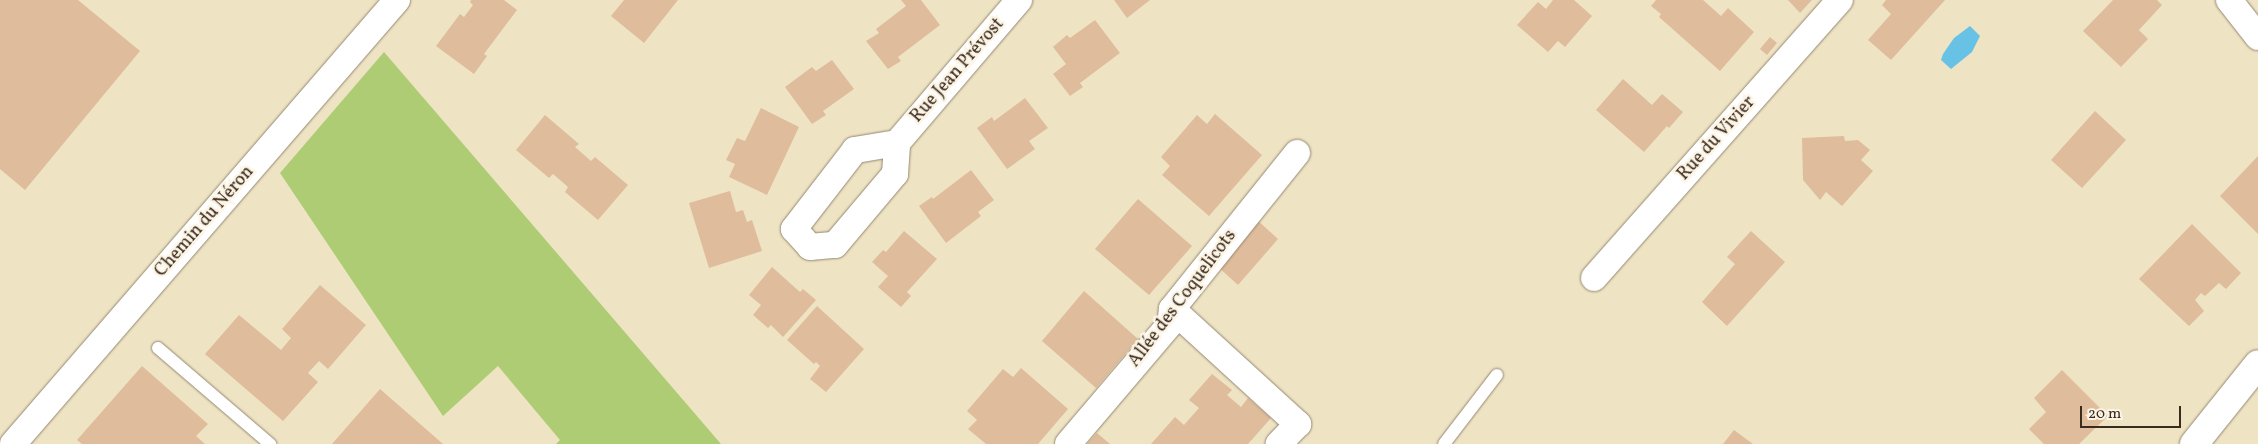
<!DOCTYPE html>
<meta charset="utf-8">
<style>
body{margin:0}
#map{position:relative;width:2258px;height:444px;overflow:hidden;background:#eee4c4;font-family:Vollkorn,serif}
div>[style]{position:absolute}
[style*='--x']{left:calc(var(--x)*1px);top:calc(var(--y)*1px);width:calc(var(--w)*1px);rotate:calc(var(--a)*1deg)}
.green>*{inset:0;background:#aecc73}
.water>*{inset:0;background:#67c2e5}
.building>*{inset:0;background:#dfbc9b}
.roads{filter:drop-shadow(0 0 1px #948771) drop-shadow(0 0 1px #948771)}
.service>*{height:12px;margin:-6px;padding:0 6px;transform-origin:6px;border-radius:6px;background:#fff}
.minor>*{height:26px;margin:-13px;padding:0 13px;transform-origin:13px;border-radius:13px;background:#fff}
.tertiary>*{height:28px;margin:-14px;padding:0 14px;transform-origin:14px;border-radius:14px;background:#fff}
span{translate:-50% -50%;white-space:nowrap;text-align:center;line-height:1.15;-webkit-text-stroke:5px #fcf5e5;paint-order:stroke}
.street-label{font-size:18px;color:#3b2a1e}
.scale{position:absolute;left:2080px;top:406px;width:101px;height:22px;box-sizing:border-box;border:2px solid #3b2a1e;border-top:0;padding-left:6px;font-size:15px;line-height:18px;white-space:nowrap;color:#3b2a1e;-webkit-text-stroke:4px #fcf5e5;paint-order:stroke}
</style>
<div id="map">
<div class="green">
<div style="clip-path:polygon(384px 52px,721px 444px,556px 444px,560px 440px,498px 366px,443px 416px,280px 173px)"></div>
</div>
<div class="water">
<div style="clip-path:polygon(1970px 26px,1980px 36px,1972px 52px,1951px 69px,1941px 60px,1943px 54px,1954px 38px)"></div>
</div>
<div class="building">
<div style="clip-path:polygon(0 0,78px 0,140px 51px,25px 190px,0 169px)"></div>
<div style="clip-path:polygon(471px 0,504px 0,517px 10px,484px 54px,487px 56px,474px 74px,436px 46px,460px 14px,464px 17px,473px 5px,470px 2px)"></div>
<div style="clip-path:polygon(624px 0,678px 0,644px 43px,611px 16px)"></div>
<div style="clip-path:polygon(901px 0,921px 0,940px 25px,898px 57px,901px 61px,888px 69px,866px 41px,879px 33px,876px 29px,906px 6px)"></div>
<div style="clip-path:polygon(1114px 0,1150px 0,1127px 18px)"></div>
<div style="clip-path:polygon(1553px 0,1574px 0,1592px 16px,1565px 47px,1558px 41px,1548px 52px,1517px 25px,1538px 2px,1546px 9px)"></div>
<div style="clip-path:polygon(1656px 0,1703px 0,1721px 16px,1728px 8px,1754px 32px,1720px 71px,1659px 17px,1661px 14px,1651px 6px)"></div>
<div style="clip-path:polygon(1788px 0,1812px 0,1800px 13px)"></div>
<div style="clip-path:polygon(1886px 0,1945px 0,1891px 60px,1868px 40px,1891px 14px,1882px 5px)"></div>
<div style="clip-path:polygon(2113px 0,2157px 0,2162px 5px,2139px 30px,2148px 39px,2121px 67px,2083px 31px)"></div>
<div style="clip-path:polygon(1095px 20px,1120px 53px,1080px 83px,1083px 87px,1070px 96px,1053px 74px,1066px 64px,1053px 47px,1067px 35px,1070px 38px)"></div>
<div style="clip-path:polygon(1770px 37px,1777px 43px,1767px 55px,1760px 49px)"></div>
<div style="clip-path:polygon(832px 60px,854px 89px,823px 111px,826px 115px,812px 124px,785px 87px,812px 67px,816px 71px)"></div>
<div style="clip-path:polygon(1623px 79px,1652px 105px,1662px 94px,1683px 112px,1669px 128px,1667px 126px,1644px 152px,1596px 110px)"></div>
<div style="clip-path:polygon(1025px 98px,1048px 128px,1029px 141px,1035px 149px,1007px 169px,977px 128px,992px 117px,994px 121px)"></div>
<div style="clip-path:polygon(761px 108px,799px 127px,767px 195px,729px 177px,735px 164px,726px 160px,737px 138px,745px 141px)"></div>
<div style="clip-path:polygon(2095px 111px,2126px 140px,2082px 188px,2051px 160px)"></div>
<div style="clip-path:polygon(1215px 114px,1262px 155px,1209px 216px,1162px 175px,1170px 166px,1161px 157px,1197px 115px,1207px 124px)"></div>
<div style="clip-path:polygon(545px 115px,579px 144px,575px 147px,591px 161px,595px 157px,628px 185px,598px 220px,565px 192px,568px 187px,553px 174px,549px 178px,516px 150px)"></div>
<div style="clip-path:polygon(1844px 136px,1845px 141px,1858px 140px,1870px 150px,1861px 160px,1873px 171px,1842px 206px,1826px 192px,1820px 200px,1803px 180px,1802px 138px)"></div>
<div style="clip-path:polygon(2258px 156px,2258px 234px,2220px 196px)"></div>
<div style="clip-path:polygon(971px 170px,994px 200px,978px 212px,981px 216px,946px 243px,919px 206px,932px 197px,933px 199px)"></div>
<div style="clip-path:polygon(730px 191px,736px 212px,743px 210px,747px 222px,752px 220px,762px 251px,709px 268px,689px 203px)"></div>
<div style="clip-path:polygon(1138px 199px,1192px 246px,1149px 295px,1095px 249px)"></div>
<div style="clip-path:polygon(1256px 219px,1278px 239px,1238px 285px,1216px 265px)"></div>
<div style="clip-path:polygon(2192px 224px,2241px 273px,2226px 289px,2219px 283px,2205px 296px,2201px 293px,2195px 300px,2204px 311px,2189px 326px,2139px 279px)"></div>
<div style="clip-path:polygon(904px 231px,937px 259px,907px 292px,911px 296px,901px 307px,878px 287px,888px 276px,872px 262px,883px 250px,886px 252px)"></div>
<div style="clip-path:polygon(1751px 231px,1785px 262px,1727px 326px,1702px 302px,1735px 264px,1727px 257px)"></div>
<div style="clip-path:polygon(772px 267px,800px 292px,803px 289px,816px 300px,783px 337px,771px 325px,768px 328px,753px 315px,761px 305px,749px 295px)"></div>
<div style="clip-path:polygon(320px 285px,366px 325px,328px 369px,319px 361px,308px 373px,318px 382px,283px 421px,205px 354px,239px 315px,281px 350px,291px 338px,282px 329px)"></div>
<div style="clip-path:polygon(1084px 291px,1138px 339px,1096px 388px,1042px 341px)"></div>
<div style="clip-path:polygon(817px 306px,864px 349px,826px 392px,810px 379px,820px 366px,816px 362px,814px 364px,787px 340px)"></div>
<div style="clip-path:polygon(142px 366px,208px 424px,196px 436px,205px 444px,82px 444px,77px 440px)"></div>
<div style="clip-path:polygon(1021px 368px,1068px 409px,1038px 444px,986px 444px,968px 429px,977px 420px,967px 411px,1003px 369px,1013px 377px)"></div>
<div style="clip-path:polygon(2062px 370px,2108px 416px,2079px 444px,2044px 444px,2029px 429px,2046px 412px,2034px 398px)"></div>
<div style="clip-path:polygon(1212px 374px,1232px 390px,1227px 395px,1241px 407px,1248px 398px,1271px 418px,1248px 444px,1151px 444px,1175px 417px,1184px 425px,1199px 408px,1189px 400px)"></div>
<div style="clip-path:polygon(380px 389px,443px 444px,332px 444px)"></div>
<div style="clip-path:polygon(1734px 430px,1753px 444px,1723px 444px)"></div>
<div style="clip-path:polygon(1097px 433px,1110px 444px,1087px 444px)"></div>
</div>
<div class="roads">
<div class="service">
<div style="--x:158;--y:348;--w:148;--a:40.6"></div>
<div style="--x:1444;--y:444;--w:87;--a:-52.5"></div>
</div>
<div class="minor">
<div style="--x:2229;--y:0;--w:47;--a:51.9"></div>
<div style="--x:897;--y:143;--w:43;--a:170.5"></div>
<div style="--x:855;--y:150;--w:100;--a:127.7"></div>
<div style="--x:794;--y:229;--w:24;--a:48"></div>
<div style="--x:810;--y:247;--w:25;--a:-5"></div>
<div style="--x:835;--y:245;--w:93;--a:-49.8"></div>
<div style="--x:895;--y:174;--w:31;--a:-86"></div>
<div style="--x:897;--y:143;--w:188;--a:-49.5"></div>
<div style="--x:1594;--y:278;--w:371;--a:-48.5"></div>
<div style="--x:1172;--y:309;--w:171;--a:42.4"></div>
<div style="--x:1298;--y:424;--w:28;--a:134"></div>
<div style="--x:13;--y:444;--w:587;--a:-49.14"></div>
<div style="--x:1068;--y:444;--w:157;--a:-49.6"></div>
<div style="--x:1170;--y:324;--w:15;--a:-82"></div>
<div style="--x:1172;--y:309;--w:200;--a:-51.3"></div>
</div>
<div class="tertiary">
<div style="--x:2194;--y:444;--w:102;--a:-51.3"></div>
</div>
</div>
<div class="street-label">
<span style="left:958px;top:71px;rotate:-49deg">Rue Jean Prévost</span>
<span style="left:1717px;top:139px;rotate:-48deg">Rue du Vivier</span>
<span style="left:205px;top:222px;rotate:-49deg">Chemin du Néron</span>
<span style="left:1183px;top:299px;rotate:-53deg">Allée des Coquelicots</span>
</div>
<div class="scale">20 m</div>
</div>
